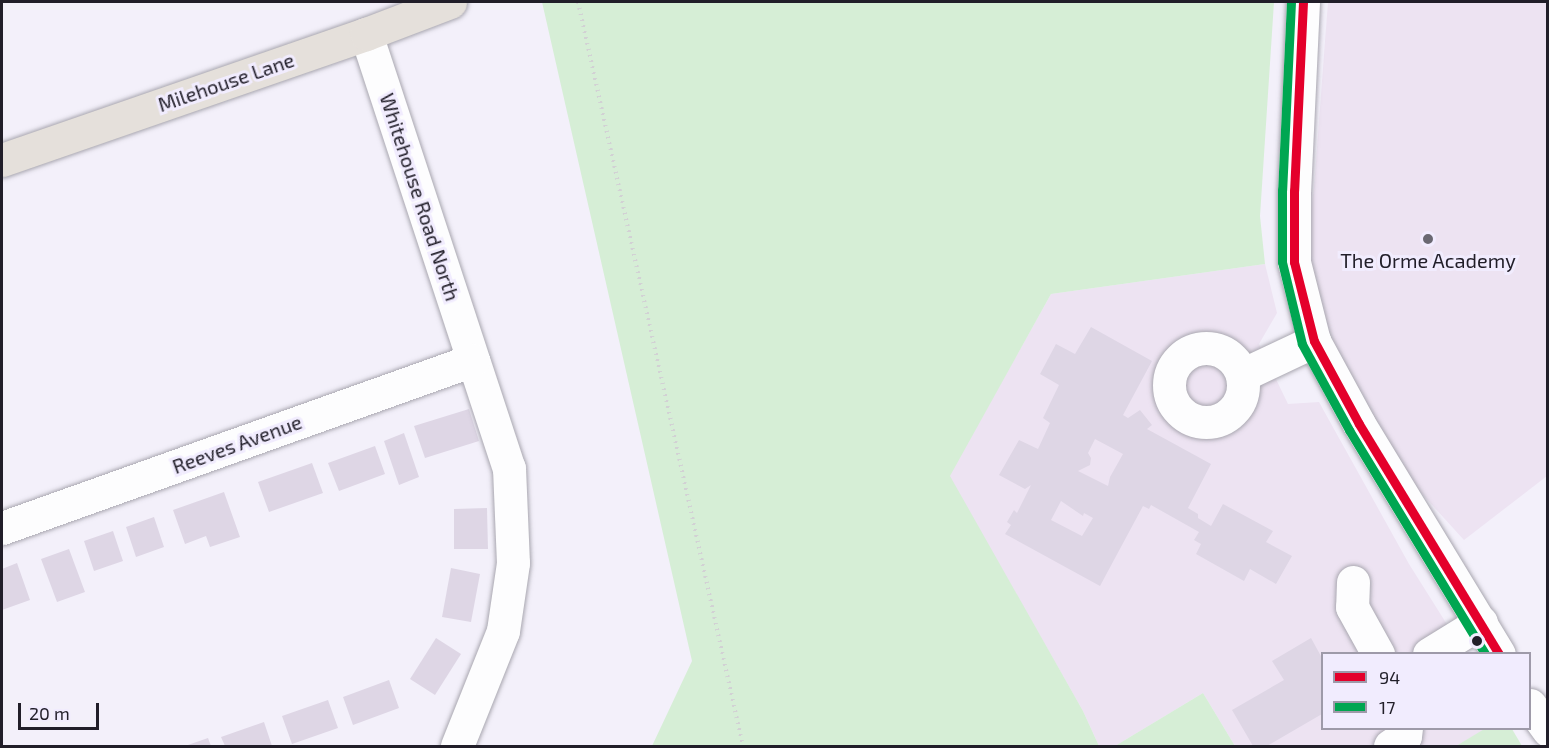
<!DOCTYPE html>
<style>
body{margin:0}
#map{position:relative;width:1549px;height:748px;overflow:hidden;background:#f3f0fa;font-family:"Exo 2",sans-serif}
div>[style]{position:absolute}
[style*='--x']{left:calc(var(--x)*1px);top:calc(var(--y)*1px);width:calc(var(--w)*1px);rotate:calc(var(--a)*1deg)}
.education>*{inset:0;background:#ede3f2}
.green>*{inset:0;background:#d6eed6}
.building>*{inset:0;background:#ded6e5}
.path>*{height:4px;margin-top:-2px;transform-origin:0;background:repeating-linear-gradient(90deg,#d2d1d4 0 1.5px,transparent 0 6px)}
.roads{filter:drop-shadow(0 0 2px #a9a7b0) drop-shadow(0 0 2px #a9a7b0)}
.minor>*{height:33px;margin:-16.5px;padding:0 16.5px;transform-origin:16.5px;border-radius:16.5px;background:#fdfdfe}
.minor>.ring{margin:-16.5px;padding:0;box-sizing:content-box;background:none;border:33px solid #fdfdfe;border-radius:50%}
.major>*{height:33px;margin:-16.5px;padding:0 16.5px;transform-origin:16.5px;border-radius:16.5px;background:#e5e0db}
.bus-1>*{height:9px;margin:-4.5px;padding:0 4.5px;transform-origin:4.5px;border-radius:4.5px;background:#e4002b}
.bus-2>*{height:9px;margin:-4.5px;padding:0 4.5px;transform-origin:4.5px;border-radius:4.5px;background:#00a651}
.dots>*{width:16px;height:16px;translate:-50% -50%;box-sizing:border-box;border:3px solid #f1ecfe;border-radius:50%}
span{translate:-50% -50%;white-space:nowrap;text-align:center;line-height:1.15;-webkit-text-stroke:6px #f1ecfe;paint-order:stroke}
.street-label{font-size:20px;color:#211e29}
.poi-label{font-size:20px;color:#211e29}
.frame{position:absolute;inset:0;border:3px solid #211e29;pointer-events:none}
.legend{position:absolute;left:1321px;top:652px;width:210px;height:78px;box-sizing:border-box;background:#f1ecfe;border:2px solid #9e9aa9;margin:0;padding:8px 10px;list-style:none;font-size:18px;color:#211e29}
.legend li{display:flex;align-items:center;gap:12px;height:30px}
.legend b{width:30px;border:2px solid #9e9aa9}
.scale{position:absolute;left:18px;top:703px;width:81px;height:27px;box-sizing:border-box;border:3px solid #211e29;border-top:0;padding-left:8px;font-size:18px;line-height:21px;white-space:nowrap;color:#211e29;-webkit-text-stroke:4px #f1ecfe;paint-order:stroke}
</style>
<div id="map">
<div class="education">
<div style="clip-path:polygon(1328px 2px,1547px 2px,1547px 476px,1464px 540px,1403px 473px,1301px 290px,1314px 187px)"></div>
<div style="clip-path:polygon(1265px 264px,1277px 313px,1259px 344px,1288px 404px,1319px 402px,1409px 564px,1465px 653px,1322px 654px,1322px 728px,1486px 729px,1456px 746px,1235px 746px,1203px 693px,1115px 746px,1099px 746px,1083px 711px,949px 476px,1051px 294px)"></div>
</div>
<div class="green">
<div style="clip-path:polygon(542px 2px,1274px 2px,1260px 216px,1265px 264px,1051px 294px,950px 476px,1083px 711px,1099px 746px,652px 746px,692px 661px)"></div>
<div style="clip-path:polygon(1203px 693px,1235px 746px,1115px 746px)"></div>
<div style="clip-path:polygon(1486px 728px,1512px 729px,1522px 746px,1456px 746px)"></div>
</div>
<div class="building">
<div style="clip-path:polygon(evenodd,1091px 327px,1152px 361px,1123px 415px,1128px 418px,1140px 410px,1152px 425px,1147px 429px,1211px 464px,1188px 508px,1198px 514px,1198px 518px,1211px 526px,1223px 504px,1273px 531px,1266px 542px,1292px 556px,1276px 584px,1250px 569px,1244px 581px,1196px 554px,1201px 544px,1194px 540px,1199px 532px,1151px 505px,1149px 509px,1143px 506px,1100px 586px,1005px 534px,1011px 525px,1007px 522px,1014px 510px,1017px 513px,1031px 485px,1025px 489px,999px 475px,1019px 440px,1038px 449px,1050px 423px,1043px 418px,1059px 385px,1040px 374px,1056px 344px,1075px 354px,1091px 327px,1095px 439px,1123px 454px,1110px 477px,1108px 486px,1078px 471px,1090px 465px,1091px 458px,1088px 453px,1095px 439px,1091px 327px,1061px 501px,1083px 516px,1084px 513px,1093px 518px,1082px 536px,1051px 520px,1061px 501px)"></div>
<div style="clip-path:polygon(469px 409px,479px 441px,425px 458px,414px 426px)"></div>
<div style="clip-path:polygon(404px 433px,419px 477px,399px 485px,384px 441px)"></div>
<div style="clip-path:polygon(375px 446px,385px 474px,339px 491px,328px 463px)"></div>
<div style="clip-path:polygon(312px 463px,323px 493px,269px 512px,258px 482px)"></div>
<div style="clip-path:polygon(224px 492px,240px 537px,210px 547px,206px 536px,185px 544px,173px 510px)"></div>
<div style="clip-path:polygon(487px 508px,488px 549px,454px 549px,454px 509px)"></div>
<div style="clip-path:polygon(154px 517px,164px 547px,136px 557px,126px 527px)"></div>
<div style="clip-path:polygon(113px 531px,123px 561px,94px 571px,84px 541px)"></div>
<div style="clip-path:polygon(69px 549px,85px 592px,57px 602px,41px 559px)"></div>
<div style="clip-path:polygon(17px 563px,30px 600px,2px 610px,2px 569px)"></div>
<div style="clip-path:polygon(451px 568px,480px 574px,471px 622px,442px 617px)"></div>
<div style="clip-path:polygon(436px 638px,461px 654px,435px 695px,410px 679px)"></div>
<div style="clip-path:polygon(1311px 638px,1322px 658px,1322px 714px,1267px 746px,1253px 746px,1232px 710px,1284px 680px,1272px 661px)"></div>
<div style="clip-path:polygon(389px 680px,399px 708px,353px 725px,343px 697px)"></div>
<div style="clip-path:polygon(328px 700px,338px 728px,292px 744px,282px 716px)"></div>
<div style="clip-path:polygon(264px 722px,272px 746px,225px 746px,221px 737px)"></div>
<div style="clip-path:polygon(208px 738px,211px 746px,185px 746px)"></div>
</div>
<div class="path">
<div style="--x:578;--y:2;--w:762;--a:77.5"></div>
</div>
<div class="roads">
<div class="minor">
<div style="--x:1303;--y:2;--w:189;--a:92.7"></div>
<div style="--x:1294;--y:191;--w:71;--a:90"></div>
<div style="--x:1294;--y:262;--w:81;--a:75.8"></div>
<div style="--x:1314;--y:341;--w:94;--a:61.5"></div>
<div style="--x:1359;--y:424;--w:269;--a:58.7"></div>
<div style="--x:366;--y:34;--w:457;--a:71.8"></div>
<div style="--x:509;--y:468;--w:95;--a:87.6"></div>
<div style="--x:513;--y:563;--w:69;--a:98.4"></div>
<div style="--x:503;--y:631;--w:124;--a:111.8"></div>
<div class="ring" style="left:1169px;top:348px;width:41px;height:41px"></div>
<div style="--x:1242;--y:375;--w:80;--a:-25.3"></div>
<div style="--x:2;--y:528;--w:500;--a:-19.63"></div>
<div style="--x:1353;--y:582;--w:25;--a:92"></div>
<div style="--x:1352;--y:607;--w:54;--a:61"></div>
<div style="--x:1429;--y:654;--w:61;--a:-31.6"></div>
<div style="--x:1530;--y:705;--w:31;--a:54"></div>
<div style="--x:1390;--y:746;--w:18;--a:-34"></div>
<div style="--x:1405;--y:736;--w:8;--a:-83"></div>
</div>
<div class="major">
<div style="--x:2;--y:160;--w:385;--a:-19.1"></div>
<div style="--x:366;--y:34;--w:90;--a:-20.9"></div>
</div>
</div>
<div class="bus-1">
<div style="--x:1303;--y:2;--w:189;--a:92.7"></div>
<div style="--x:1294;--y:191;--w:71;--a:90"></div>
<div style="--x:1294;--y:262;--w:81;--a:75.8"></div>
<div style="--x:1314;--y:341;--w:94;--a:61.5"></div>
<div style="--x:1359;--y:424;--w:269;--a:58.7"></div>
</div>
<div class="bus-2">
<div style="--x:1291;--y:2;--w:188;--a:92.7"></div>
<div style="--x:1282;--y:190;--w:72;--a:90"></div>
<div style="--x:1282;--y:262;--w:84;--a:76.3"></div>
<div style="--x:1302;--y:344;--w:98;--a:61.3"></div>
<div style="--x:1349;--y:430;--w:262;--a:58.7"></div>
</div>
<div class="dots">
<div style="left:1428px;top:239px;background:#6a6872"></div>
<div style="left:1477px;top:641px;background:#211e29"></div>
</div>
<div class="street-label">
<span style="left:226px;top:82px;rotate:-19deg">Milehouse Lane</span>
<span style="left:420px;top:197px;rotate:72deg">Whitehouse Road North</span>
<span style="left:237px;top:444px;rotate:-20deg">Reeves Avenue</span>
</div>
<div class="poi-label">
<span style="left:1428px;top:260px">The Orme Academy</span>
</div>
<div class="frame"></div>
<ul class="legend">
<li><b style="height:8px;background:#e4002b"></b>94</li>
<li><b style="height:8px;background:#00a651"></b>17</li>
</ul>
<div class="scale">20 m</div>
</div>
